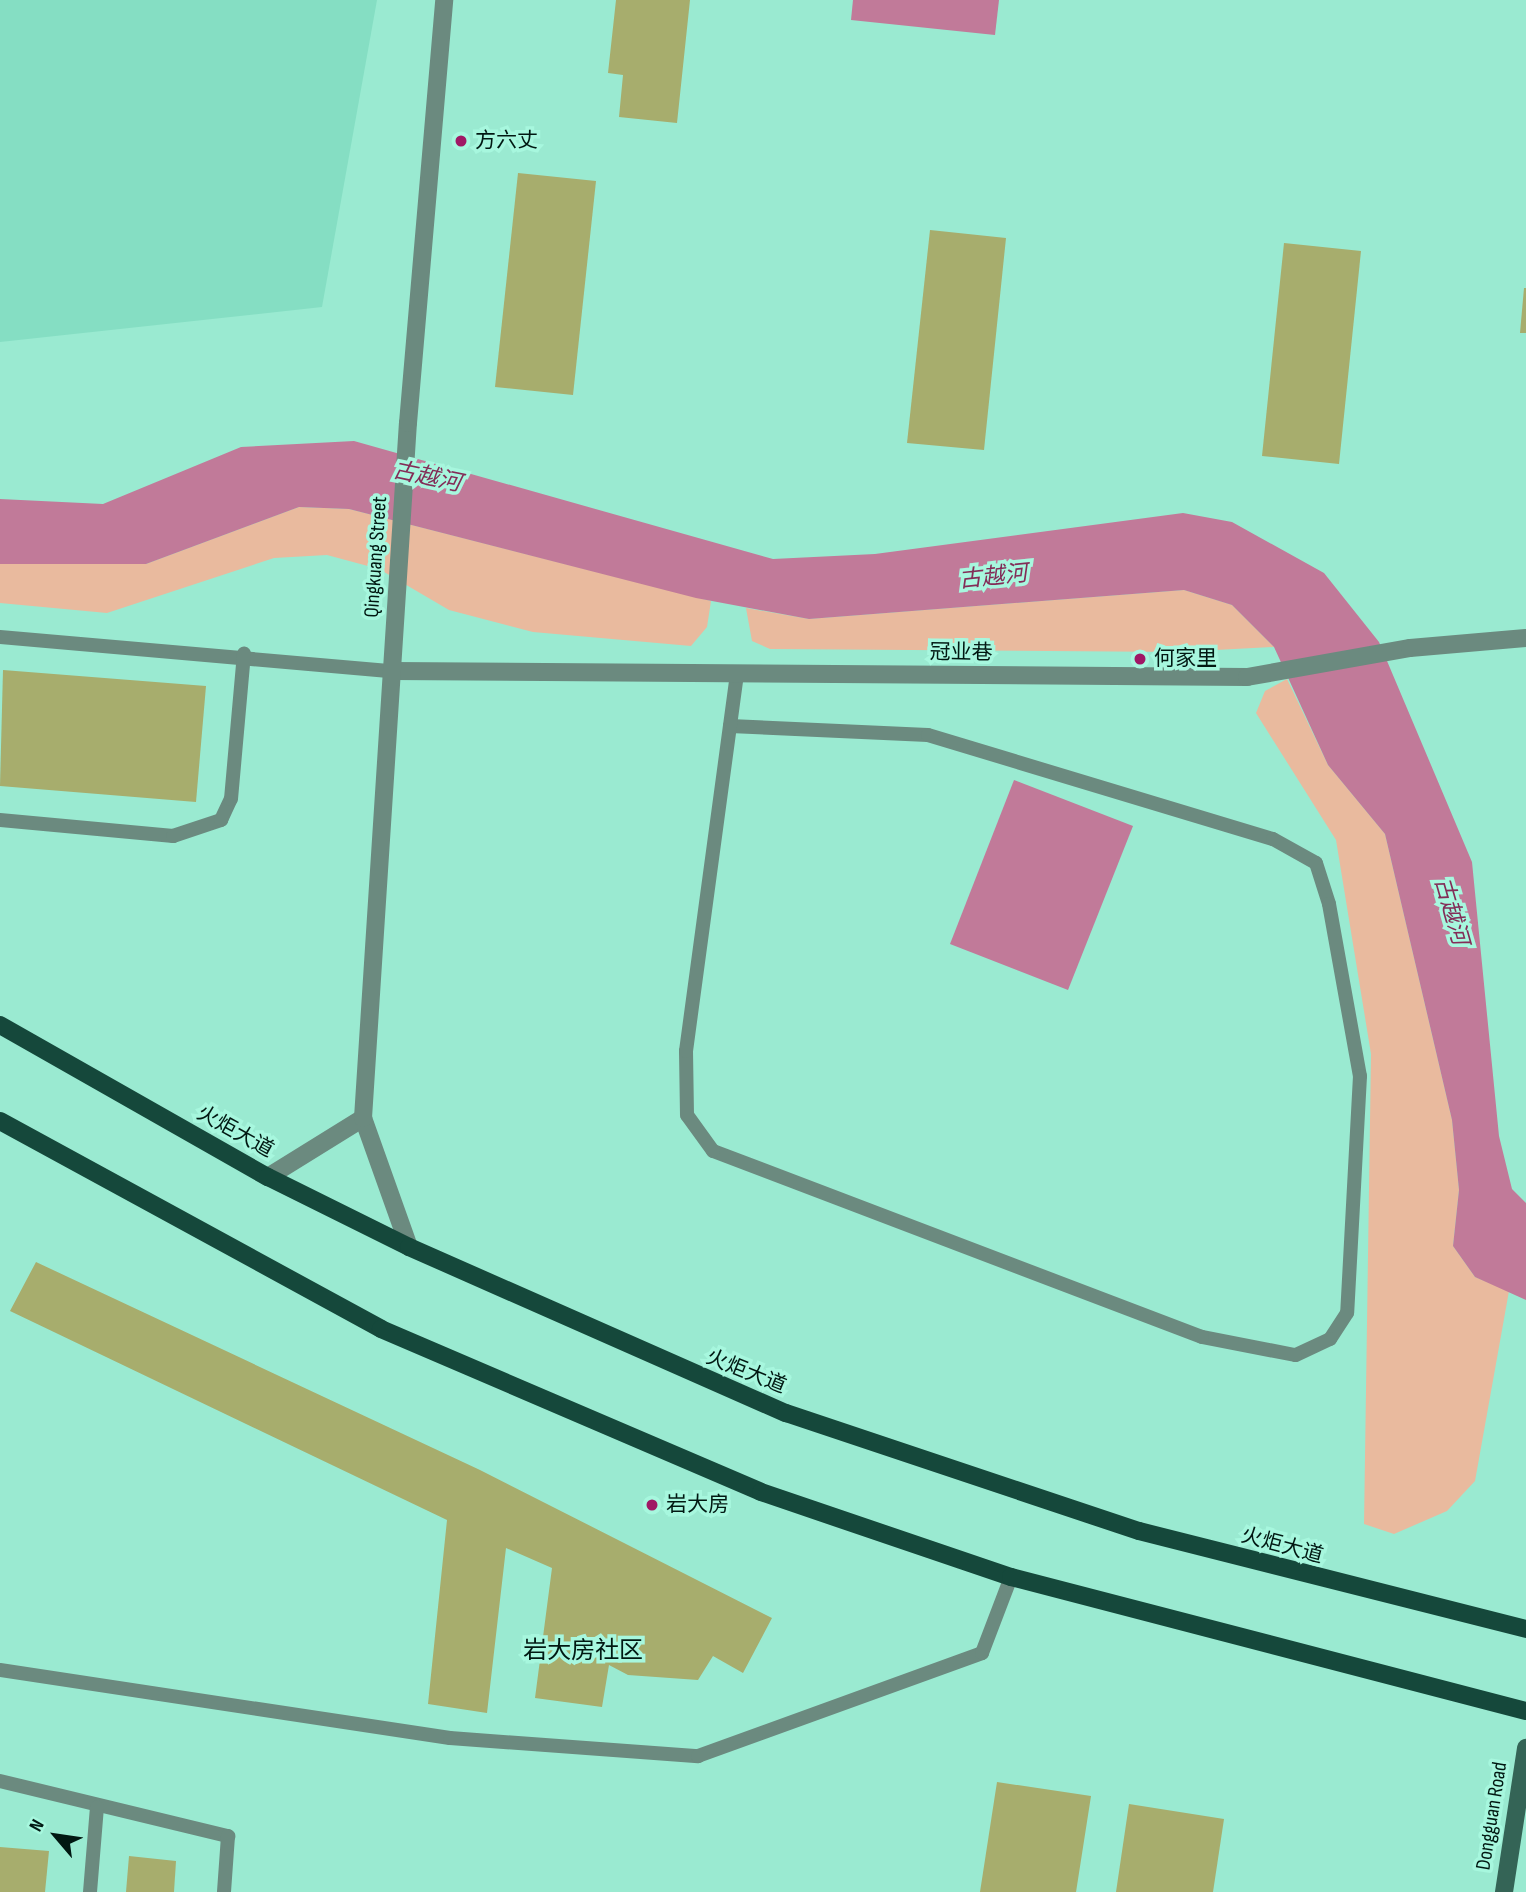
<!DOCTYPE html>
<meta charset="utf-8">
<style>
body{margin:0}
#map{position:relative;width:1526px;height:1892px;overflow:hidden;background:#9aead1;font-family:"Sofia Sans Condensed","Noto Sans SC",sans-serif}
div>[style]{position:absolute}
[style*='--x']{left:calc(var(--x)*1px);top:calc(var(--y)*1px);width:calc(var(--w)*1px);rotate:calc(var(--a)*1deg)}
.built>*{inset:0;background:#85dec3}
.green>*{inset:0;background:#e9ba9e}
.water>*{inset:0;background:#c17a99}
.building>*{inset:0;background:#a7ad6d}
.service>*{height:14px;margin:-7px;padding:0 7px;transform-origin:7px;border-radius:7px;background:#6b8a7f}
.minor>*{height:18px;margin:-9px;padding:0 9px;transform-origin:9px;border-radius:9px;background:#6b8a7f}
.tertiary>*{height:18px;margin:-9px;padding:0 9px;transform-origin:9px;border-radius:9px;background:#6b8a7f}
.secondary>*{height:18px;margin:-9px;padding:0 9px;transform-origin:9px;border-radius:9px;background:#346456}
.primary>*{height:18px;margin:-9px;padding:0 9px;transform-origin:9px;border-radius:9px;background:#15483b}
.dots>*{width:19px;height:19px;translate:-50% -50%;box-sizing:border-box;border:4px solid #a7f7de;border-radius:50%}
span{translate:-50% -50%;white-space:nowrap;text-align:center;line-height:1.15;-webkit-text-stroke:7px #a7f7de;paint-order:stroke}
.poi-label{font-size:21px;color:#011812}
.left{translate:0 -50%;text-align:left}
.street-label{font-size:21px;color:#011812}
.water-label{font-size:23px;color:#832c57;font-style:italic}
.quarter-label{font-size:24px;color:#011812}
.north{position:absolute;left:21px;top:1801px;width:70px;height:70px;-webkit-text-stroke:5px #a7f7de;paint-order:stroke;rotate:299deg;font-size:19px;font-weight:700;line-height:28px;text-align:center;color:#011812}
.north::after{content:'';display:block;margin:auto;width:24px;height:32px;background:#011812;clip-path:polygon(50% 0,100% 100%,50% 72%,0 100%)}
</style>
<div id="map">
<div class="built">
<div style="clip-path:polygon(0 0,377px 0,322px 307px,0 342px)"></div>
</div>
<div class="green">
<div style="clip-path:polygon(299px 507px,349px 509px,711px 601px,707px 627px,691px 646px,533px 632px,449px 610px,379px 569px,327px 555px,274px 558px,107px 613px,0 603px,0 564px,146px 564px)"></div>
<div style="clip-path:polygon(1184px 590px,1232px 605px,1274px 647px,1178px 652px,770px 649px,752px 641px,746px 608px,809px 619px)"></div>
<div style="clip-path:polygon(1287px 679px,1328px 765px,1385px 834px,1452px 1120px,1459px 1190px,1453px 1246px,1475px 1277px,1509px 1291px,1475px 1481px,1447px 1511px,1394px 1534px,1364px 1524px,1371px 1054px,1336px 840px,1256px 713px,1265px 691px)"></div>
</div>
<div class="water">
<div style="clip-path:polygon(853px 0,999px 0,995px 35px,851px 20px)"></div>
<div style="clip-path:polygon(354px 441px,773px 559px,875px 554px,1183px 513px,1232px 522px,1324px 573px,1379px 642px,1472px 862px,1499px 1136px,1512px 1189px,1526px 1203px,1526px 1300px,1475px 1277px,1453px 1246px,1459px 1190px,1452px 1120px,1385px 834px,1328px 765px,1274px 647px,1232px 605px,1184px 590px,809px 619px,696px 598px,349px 509px,299px 507px,146px 564px,0 564px,0 499px,103px 504px,241px 447px)"></div>
<div style="clip-path:polygon(1014px 780px,1133px 826px,1068px 990px,950px 944px)"></div>
</div>
<div class="building">
<div style="clip-path:polygon(616px 0,690px 0,677px 123px,619px 117px,623px 75px,608px 73px)"></div>
<div style="clip-path:polygon(518px 173px,596px 181px,573px 395px,495px 387px)"></div>
<div style="clip-path:polygon(930px 230px,1006px 238px,984px 450px,907px 443px)"></div>
<div style="clip-path:polygon(1284px 243px,1361px 251px,1339px 464px,1262px 456px)"></div>
<div style="clip-path:polygon(1524px 288px,1526px 288px,1526px 333px,1520px 333px)"></div>
<div style="clip-path:polygon(3px 670px,206px 686px,196px 802px,0 786px)"></div>
<div style="clip-path:polygon(36px 1262px,480px 1470px,772px 1618px,743px 1673px,713px 1656px,698px 1680px,628px 1675px,609px 1665px,602px 1707px,535px 1698px,552px 1568px,506px 1548px,487px 1713px,428px 1704px,447px 1520px,10px 1311px)"></div>
<div style="clip-path:polygon(997px 1782px,1091px 1796px,1076px 1892px,980px 1892px)"></div>
<div style="clip-path:polygon(1129px 1804px,1224px 1819px,1213px 1892px,1116px 1892px)"></div>
<div style="clip-path:polygon(0 1847px,49px 1851px,45px 1892px,0 1892px)"></div>
<div style="clip-path:polygon(129px 1856px,176px 1861px,174px 1892px,126px 1892px)"></div>
</div>
<div class="service">
<div style="--x:0;--y:637;--w:393;--a:5"></div>
<div style="--x:730;--y:726;--w:198;--a:2.6"></div>
<div style="--x:928;--y:735;--w:360;--a:16.8"></div>
<div style="--x:1273;--y:839;--w:49;--a:29.2"></div>
<div style="--x:1316;--y:863;--w:43;--a:72.4"></div>
<div style="--x:1329;--y:904;--w:175;--a:79.8"></div>
<div style="--x:1360;--y:1076;--w:237;--a:93.1"></div>
<div style="--x:1347;--y:1313;--w:31;--a:123"></div>
<div style="--x:1330;--y:1339;--w:38;--a:155"></div>
<div style="--x:1295;--y:1355;--w:95;--a:-169"></div>
<div style="--x:1202;--y:1337;--w:523;--a:-159.17"></div>
<div style="--x:713;--y:1151;--w:44;--a:-125.8"></div>
<div style="--x:687;--y:1115;--w:64;--a:-90.9"></div>
<div style="--x:686;--y:1051;--w:382;--a:-82.3"></div>
<div style="--x:0;--y:820;--w:174;--a:5.3"></div>
<div style="--x:173;--y:836;--w:51;--a:-18.4"></div>
<div style="--x:221;--y:820;--w:23;--a:-65"></div>
<div style="--x:231;--y:799;--w:146;--a:-84.9"></div>
<div style="--x:0;--y:1670;--w:455;--a:8.6"></div>
<div style="--x:450;--y:1738;--w:249;--a:4.2"></div>
<div style="--x:698;--y:1756;--w:302;--a:-19.9"></div>
<div style="--x:982;--y:1653;--w:81;--a:-69.1"></div>
<div style="--x:0;--y:1781;--w:235;--a:13.6"></div>
<div style="--x:228;--y:1836;--w:56;--a:94.1"></div>
<div style="--x:90;--y:1892;--w:85;--a:-85.3"></div>
</div>
<div class="minor">
<div style="--x:392;--y:671;--w:855;--a:0.4"></div>
<div style="--x:1247;--y:677;--w:166;--a:-10.1"></div>
<div style="--x:1410;--y:648;--w:116;--a:-4.9"></div>
</div>
<div class="tertiary">
<div style="--x:268;--y:1177;--w:112;--a:-31.8"></div>
<div style="--x:409;--y:1247;--w:137;--a:-109.6"></div>
<div style="--x:363;--y:1118;--w:696;--a:-86.3"></div>
<div style="--x:408;--y:423;--w:425;--a:-85.1"></div>
</div>
<div class="secondary">
<div style="--x:1504;--y:1892;--w:146;--a:-81.3"></div>
</div>
<div class="primary">
<div style="--x:0;--y:1025;--w:308;--a:29.6"></div>
<div style="--x:268;--y:1177;--w:157;--a:26.4"></div>
<div style="--x:409;--y:1247;--w:412;--a:23.8"></div>
<div style="--x:786;--y:1413;--w:372;--a:18.5"></div>
<div style="--x:1139;--y:1531;--w:399;--a:14.2"></div>
<div style="--x:0;--y:1121;--w:434;--a:28.6"></div>
<div style="--x:381;--y:1329;--w:413;--a:23.2"></div>
<div style="--x:761;--y:1492;--w:264;--a:18.8"></div>
<div style="--x:1011;--y:1577;--w:532;--a:14.58"></div>
</div>
<div class="dots">
<div style="left:461px;top:141px;background:#a01865"></div>
<div style="left:1140px;top:659px;background:#a01865"></div>
<div style="left:652px;top:1505px;background:#a01865"></div>
</div>
<div class="poi-label">
<span class="left" style="left:475px;top:141px">方六丈</span>
<span class="left" style="left:1154px;top:659px">何家里</span>
<span class="left" style="left:666px;top:1505px">岩大房</span>
</div>
<div class="street-label">
<span style="left:376px;top:557px;rotate:-86deg">Qingkuang Street</span>
<span style="left:961px;top:653px;rotate:1deg">冠业巷</span>
<span style="left:235px;top:1132px;rotate:29deg">火炬大道</span>
<span style="left:746px;top:1372px;rotate:22deg">火炬大道</span>
<span style="left:1282px;top:1546px;rotate:15deg">火炬大道</span>
<span style="left:1492px;top:1816px;rotate:-81deg">Dongguan Road</span>
</div>
<div class="water-label">
<span style="left:427px;top:477px;rotate:12deg">古越河</span>
<span style="left:993px;top:577px;rotate:-6deg">古越河</span>
<span style="left:1451px;top:911px;rotate:74deg">古越河</span>
</div>
<div class="quarter-label">
<span style="left:583px;top:1651px">岩大房社区</span>
</div>
<div class="north">N</div>
</div>
